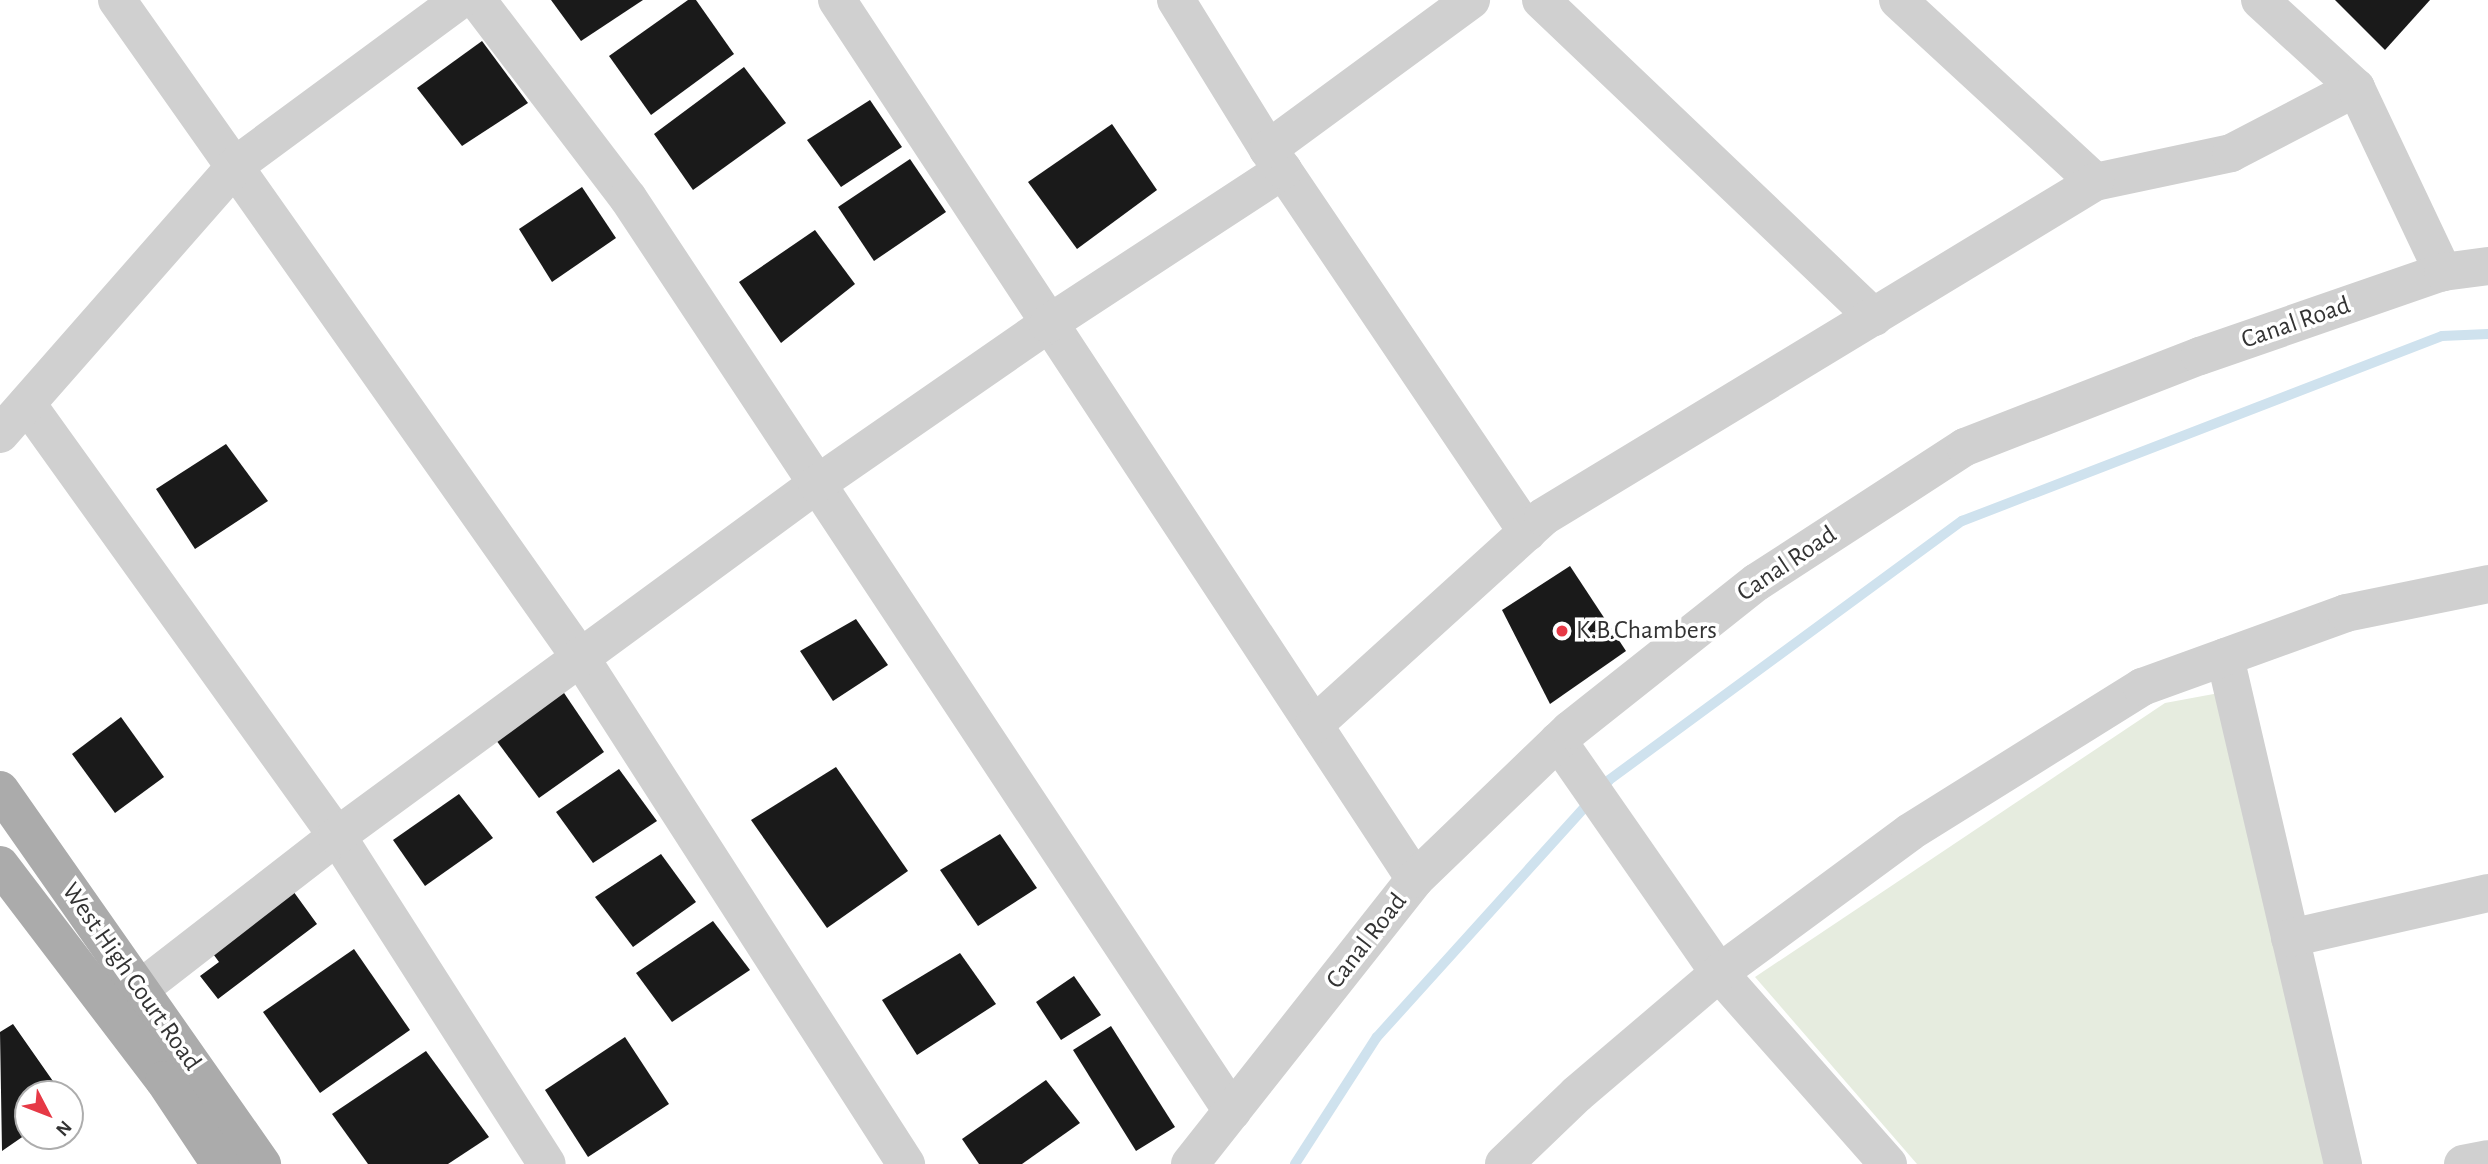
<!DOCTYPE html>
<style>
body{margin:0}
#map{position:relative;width:2488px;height:1164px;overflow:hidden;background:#fff;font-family:"Alegreya Sans",sans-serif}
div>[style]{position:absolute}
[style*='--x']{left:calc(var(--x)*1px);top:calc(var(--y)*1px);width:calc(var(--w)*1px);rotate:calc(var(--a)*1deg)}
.green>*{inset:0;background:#e6ecdf}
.stream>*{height:10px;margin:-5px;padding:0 5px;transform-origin:5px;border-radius:5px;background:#cfe2ee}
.building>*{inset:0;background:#1a1a1a}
.minor>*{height:38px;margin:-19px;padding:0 19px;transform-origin:19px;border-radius:19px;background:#d0d0d0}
.primary>*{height:38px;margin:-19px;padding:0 19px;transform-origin:19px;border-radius:19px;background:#ababab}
.dots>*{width:19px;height:19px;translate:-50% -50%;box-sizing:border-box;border:4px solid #fff;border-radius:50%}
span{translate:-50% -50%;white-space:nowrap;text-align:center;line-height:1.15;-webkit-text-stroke:7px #fff;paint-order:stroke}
.street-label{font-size:26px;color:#333}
.poi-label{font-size:26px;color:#333}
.left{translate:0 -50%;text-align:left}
.north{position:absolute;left:14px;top:1080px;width:70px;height:70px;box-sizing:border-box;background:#fff;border:2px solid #adadad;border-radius:50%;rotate:132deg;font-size:19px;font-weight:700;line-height:28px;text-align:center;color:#333}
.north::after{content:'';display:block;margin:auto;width:24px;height:32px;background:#e63946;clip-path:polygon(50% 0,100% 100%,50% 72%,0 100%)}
</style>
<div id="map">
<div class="green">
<div style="clip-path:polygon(2219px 693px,2325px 1164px,1917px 1164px,1755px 977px,2165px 703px)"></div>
</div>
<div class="stream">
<div style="--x:1295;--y:1164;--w:151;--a:-57.2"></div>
<div style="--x:1377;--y:1037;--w:346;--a:-47.9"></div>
<div style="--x:1609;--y:780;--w:438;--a:-36.3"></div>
<div style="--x:1962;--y:521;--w:514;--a:-21.08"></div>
<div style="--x:2442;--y:336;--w:46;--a:-2.5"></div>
</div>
<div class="building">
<div style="clip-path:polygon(551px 0,643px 0,581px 41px)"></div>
<div style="clip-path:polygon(688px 0,696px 0,734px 54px,651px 115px,609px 56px)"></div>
<div style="clip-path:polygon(2335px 0,2430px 0,2385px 50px)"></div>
<div style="clip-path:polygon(482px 41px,528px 103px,462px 146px,417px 88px)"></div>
<div style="clip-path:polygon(744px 67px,786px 123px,693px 190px,654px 134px)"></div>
<div style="clip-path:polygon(870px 100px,902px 147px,841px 187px,807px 140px)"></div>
<div style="clip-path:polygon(1112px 124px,1157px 190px,1077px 249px,1028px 182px)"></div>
<div style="clip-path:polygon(910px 159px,946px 212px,874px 261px,838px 207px)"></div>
<div style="clip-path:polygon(582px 187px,616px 238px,552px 282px,519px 229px)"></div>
<div style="clip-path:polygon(815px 230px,855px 284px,781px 343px,739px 282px)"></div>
<div style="clip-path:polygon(226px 444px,268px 501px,195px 549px,156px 489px)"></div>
<div style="clip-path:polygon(1570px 566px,1626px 651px,1550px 704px,1502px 610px)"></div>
<div style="clip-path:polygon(856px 619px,888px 665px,833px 701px,800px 651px)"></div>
<div style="clip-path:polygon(560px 687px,604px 752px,539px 798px,493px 736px)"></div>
<div style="clip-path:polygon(121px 717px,164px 777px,115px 813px,72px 754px)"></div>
<div style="clip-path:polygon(836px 767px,908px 871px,827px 928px,751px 820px)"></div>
<div style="clip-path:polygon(619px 769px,657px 821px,593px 863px,556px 812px)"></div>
<div style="clip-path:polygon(459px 794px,493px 838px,425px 886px,393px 840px)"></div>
<div style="clip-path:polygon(1000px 834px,1037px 888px,978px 926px,940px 870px)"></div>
<div style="clip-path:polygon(661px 854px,696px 902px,633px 947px,595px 897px)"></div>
<div style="clip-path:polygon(288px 884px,317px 924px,218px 999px,200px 976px,219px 962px,208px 947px)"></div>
<div style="clip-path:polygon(713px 921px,750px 970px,672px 1022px,636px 973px)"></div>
<div style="clip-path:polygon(354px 949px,410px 1030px,320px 1093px,263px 1012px)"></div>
<div style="clip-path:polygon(960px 953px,996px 1004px,917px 1055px,882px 1000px)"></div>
<div style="clip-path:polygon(1074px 976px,1101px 1015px,1061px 1040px,1036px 1002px)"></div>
<div style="clip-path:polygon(13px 1024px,62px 1094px,28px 1094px,28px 1133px,2px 1151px,0 1032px)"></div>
<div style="clip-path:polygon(1111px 1026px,1175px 1127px,1136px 1151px,1073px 1050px)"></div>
<div style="clip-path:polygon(625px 1037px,669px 1104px,588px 1157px,545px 1090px)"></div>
<div style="clip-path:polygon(426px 1051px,489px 1137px,448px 1164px,368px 1164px,332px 1114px)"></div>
<div style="clip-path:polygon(1046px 1080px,1080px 1123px,1022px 1164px,979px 1164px,962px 1139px)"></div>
</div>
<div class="minor">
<div style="--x:117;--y:0;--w:804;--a:54.83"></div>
<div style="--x:580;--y:657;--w:603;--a:57.26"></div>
<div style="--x:477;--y:0;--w:249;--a:52.7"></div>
<div style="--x:628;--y:198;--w:1095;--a:56.51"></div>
<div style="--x:837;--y:0;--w:1052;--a:56.67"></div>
<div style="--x:1176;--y:0;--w:175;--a:58.3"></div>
<div style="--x:1541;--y:0;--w:460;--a:43.6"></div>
<div style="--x:1898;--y:0;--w:268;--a:42.7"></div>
<div style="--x:2095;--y:182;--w:139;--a:-12"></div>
<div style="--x:2231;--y:153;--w:141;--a:-27.5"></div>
<div style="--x:2260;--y:0;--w:130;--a:42.5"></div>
<div style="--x:2356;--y:88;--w:204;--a:64.7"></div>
<div style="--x:1283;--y:170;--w:437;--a:56"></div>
<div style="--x:27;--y:404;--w:532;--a:54.34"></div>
<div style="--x:337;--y:836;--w:389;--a:57.4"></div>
<div style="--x:0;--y:434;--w:358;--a:-48.7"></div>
<div style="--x:236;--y:165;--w:278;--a:-36.4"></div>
<div style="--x:2225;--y:657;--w:521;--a:76.9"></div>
<div style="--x:1314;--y:725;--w:309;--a:-42.2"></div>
<div style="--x:1543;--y:517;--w:646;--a:-31.25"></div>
<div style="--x:1558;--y:741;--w:282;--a:55.2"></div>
<div style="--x:1719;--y:973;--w:255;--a:48.5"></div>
<div style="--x:2290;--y:938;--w:203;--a:-12.8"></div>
<div style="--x:140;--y:989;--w:249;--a:-37.8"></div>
<div style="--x:337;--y:836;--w:595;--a:-36.25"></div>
<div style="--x:817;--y:484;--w:281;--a:-34.7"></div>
<div style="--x:1048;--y:324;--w:281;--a:-33.2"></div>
<div style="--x:1283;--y:170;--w:26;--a:-126"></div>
<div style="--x:1268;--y:149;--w:252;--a:-36.3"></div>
<div style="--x:1190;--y:1164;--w:363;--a:-51.7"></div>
<div style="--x:1415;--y:879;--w:215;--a:-43.9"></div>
<div style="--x:1570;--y:730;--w:238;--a:-38.4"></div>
<div style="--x:1757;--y:582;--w:248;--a:-33"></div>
<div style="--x:1965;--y:447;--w:252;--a:-21.2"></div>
<div style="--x:2200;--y:356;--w:257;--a:-19.1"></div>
<div style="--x:2443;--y:272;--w:45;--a:-7.6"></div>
<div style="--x:1504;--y:1164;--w:101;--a:-43.8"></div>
<div style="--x:1577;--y:1094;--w:187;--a:-40.4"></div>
<div style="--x:1719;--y:973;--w:237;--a:-36.4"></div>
<div style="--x:1910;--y:832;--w:274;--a:-32"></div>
<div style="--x:2142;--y:687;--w:217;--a:-19.9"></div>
<div style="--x:2346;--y:613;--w:145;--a:-11.5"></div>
<div style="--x:2463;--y:1164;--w:25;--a:-11"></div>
</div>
<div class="primary">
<div style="--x:0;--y:790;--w:457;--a:55"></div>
<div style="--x:0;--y:865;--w:270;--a:52.7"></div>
<div style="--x:164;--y:1080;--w:101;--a:56.3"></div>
</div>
<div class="dots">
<div style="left:1562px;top:631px;background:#e63946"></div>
</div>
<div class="street-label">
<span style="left:2296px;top:323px;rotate:-19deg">Canal Road</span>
<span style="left:1787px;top:564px;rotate:-34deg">Canal Road</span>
<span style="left:1367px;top:941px;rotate:-52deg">Canal Road</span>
<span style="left:131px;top:977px;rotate:55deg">West High Court Road</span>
</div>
<div class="poi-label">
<span class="left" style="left:1576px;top:631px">K.B.Chambers</span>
</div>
<div class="north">N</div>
</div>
